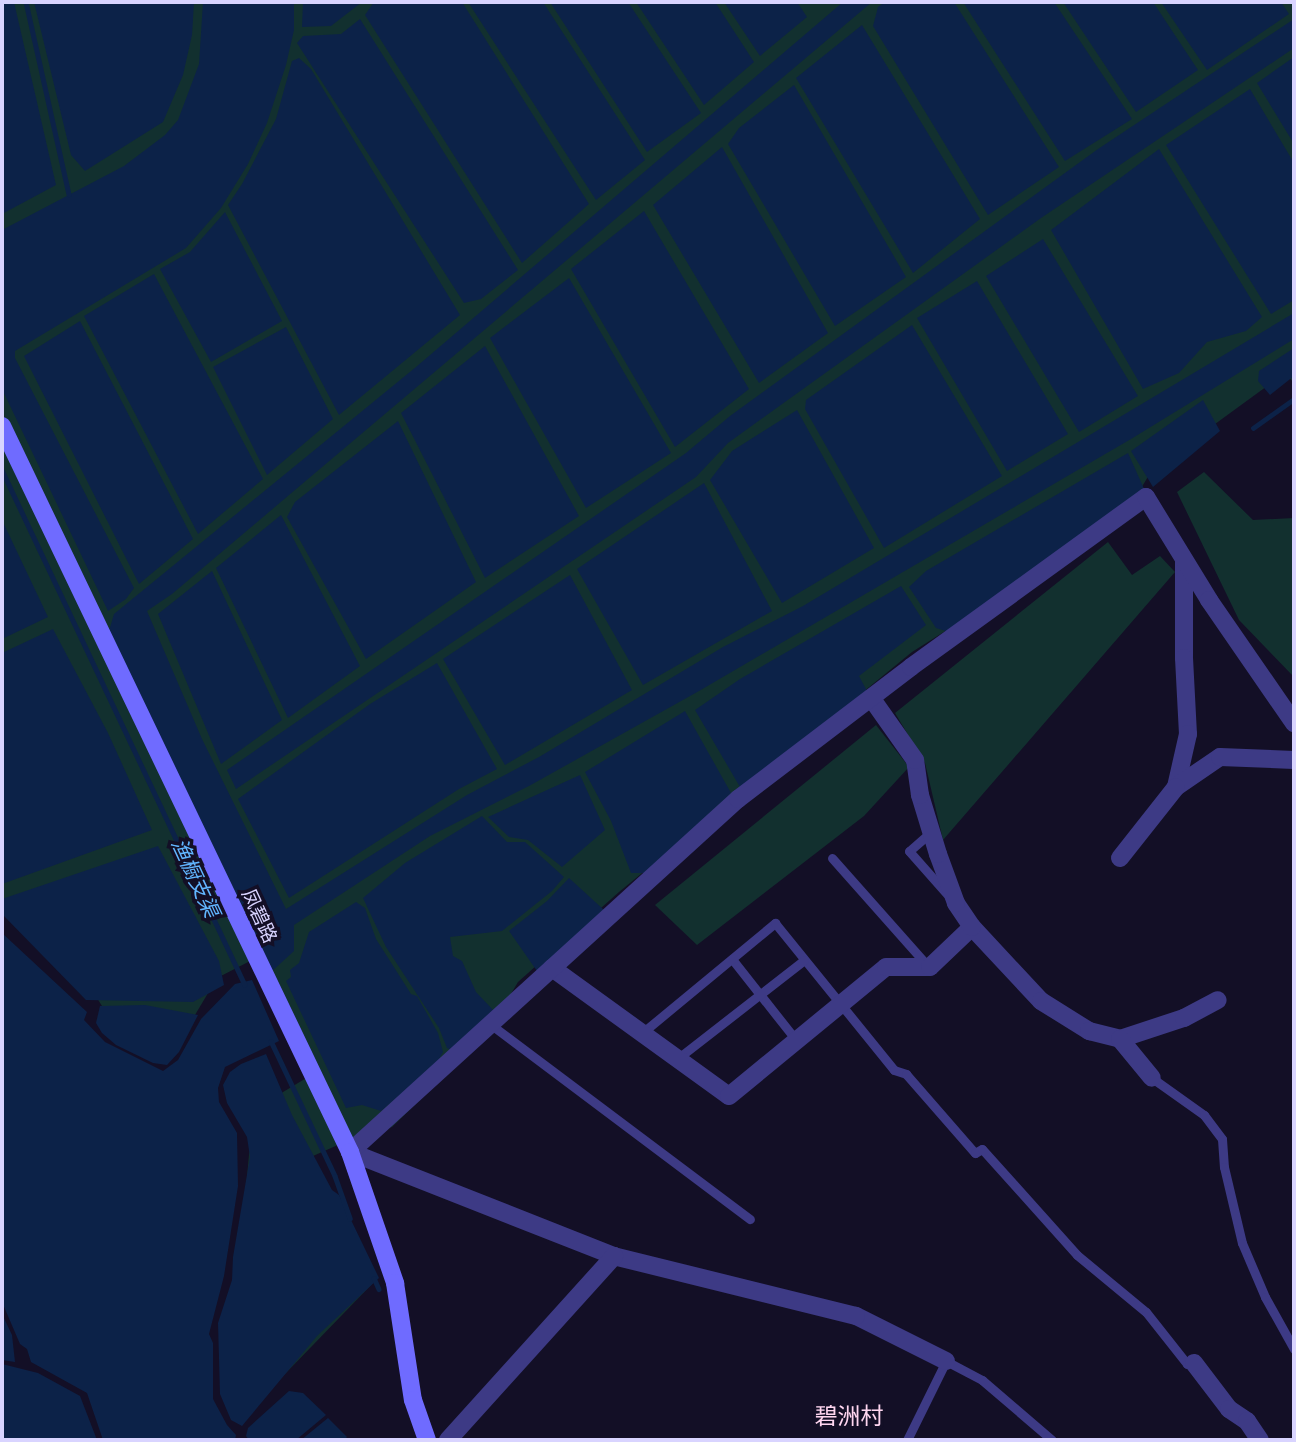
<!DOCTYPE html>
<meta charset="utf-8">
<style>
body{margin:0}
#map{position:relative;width:1296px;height:1442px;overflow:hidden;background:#130f26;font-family:"Public Sans","Noto Sans SC",sans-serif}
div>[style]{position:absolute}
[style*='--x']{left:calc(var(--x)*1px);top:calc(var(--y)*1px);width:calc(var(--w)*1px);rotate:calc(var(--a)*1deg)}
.green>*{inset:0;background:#12302f}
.water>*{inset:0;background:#0c2248}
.stream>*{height:4.5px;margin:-2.25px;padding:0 2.25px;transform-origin:2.25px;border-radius:2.25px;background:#0c2248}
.lane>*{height:9px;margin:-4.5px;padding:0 4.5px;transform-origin:4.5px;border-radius:4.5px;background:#3d3a85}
.street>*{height:18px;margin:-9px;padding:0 9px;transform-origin:9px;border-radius:9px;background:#3d3a85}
.secondary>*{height:18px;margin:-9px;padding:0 9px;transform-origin:9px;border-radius:9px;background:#6f6bff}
span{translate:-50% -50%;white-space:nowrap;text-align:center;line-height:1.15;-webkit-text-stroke:7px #130f26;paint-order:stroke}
.street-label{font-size:19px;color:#d9d4ff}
.water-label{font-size:21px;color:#62b6ff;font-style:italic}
.quarter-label{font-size:23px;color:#ffd6f0}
.frame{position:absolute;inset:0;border:4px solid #d9d4ff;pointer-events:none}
</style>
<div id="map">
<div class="green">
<div style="clip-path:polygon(2px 2px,1294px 2px,1294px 383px,1285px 373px,1152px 470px,1122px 520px,912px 652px,619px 892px,518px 982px,485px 1037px,392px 1127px,356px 1137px,313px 1156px,373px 1283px,253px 1407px,229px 1377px,253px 1110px,318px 1071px,260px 956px,217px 978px,173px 1052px,121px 1036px,83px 976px,2px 897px)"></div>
<div style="clip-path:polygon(1204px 472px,1253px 520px,1294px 518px,1294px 677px,1239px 620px,1177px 492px)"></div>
<div style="clip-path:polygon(1108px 542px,1132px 575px,1160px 556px,1175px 572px,943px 840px,925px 763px,895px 713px)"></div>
<div style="clip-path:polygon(876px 725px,909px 767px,864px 816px,697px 945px,655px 905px)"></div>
</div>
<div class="water">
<div style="clip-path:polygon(2px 2px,14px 2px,56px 185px,2px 214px)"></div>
<div style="clip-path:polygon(34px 2px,194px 2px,192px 35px,183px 75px,163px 122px,85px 171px,71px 155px)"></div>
<div style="clip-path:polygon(203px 2px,294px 2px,294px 30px,286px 65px,267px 123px,248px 164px,221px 208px,186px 248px,15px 351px,15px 358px,134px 588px,126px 599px,108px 611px,2px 389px,2px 230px,124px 166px,165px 135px,178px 120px,199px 64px)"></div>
<div style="clip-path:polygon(303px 2px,362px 2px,331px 26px,302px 27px)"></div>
<div style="clip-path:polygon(374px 2px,462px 2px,589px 204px,522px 263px,365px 15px)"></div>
<div style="clip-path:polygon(468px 2px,543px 2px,645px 160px,596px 200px)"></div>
<div style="clip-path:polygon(550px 2px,628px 2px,701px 113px,647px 152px)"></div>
<div style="clip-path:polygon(636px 2px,715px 2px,754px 62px,704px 105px)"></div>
<div style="clip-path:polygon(724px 2px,797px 2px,807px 17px,760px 56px)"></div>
<div style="clip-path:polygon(843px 2px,872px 2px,172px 594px,147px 611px,202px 739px,286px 909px,467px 795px,539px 757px,723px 647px,803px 606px,1294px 313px,1294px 339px,1131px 439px,699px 691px,529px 786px,430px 836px,294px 925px,294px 951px,270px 973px,109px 631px,114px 614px,416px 367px)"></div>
<div style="clip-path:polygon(885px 2px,954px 2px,1059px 167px,988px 215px,873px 26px,878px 7px)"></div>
<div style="clip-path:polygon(963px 2px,1054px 2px,1132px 119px,1065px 161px)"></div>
<div style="clip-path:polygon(1063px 2px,1153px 2px,1198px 70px,1136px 112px)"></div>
<div style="clip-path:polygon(1161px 2px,1281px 2px,1289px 14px,1207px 70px)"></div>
<div style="clip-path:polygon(360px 19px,518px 270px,481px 299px,464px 303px,297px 43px,303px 36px,341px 34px)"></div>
<div style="clip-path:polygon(1294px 19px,1294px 48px,1041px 218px,728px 443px,696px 477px,236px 789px,227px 770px,686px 453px,730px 416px,1098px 149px)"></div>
<div style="clip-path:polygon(862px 25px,980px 219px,913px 273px,796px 78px)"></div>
<div style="clip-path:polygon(1294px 57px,1294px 144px,1257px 83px)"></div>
<div style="clip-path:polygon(299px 58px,311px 69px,460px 315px,339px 415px,228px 205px,242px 184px,276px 119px,292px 61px)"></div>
<div style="clip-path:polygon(794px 85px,906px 277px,835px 326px,728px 144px,739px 128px)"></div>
<div style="clip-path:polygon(1250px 89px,1294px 163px,1294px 300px,1271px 314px,1166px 145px)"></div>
<div style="clip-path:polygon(722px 147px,828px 333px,759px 383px,653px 205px)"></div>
<div style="clip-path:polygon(1159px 149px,1262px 317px,1246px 331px,1207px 342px,1179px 373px,1143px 389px,1051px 230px)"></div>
<div style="clip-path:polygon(644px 211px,749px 389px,675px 447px,571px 269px)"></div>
<div style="clip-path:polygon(225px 212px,282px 321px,211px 362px,160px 269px,190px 252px)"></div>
<div style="clip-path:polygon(1043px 239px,1138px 396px,1079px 432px,986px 276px)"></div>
<div style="clip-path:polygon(154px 274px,263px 479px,198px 534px,84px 316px)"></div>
<div style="clip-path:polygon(569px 278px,671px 453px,586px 508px,490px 338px)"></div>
<div style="clip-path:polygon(977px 281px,1068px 434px,1007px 471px,917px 318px)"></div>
<div style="clip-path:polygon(80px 321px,193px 539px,139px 584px,24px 356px)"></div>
<div style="clip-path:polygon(912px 325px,1002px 476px,884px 548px,805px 409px,806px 400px)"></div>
<div style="clip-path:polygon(286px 327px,333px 419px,267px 475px,213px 367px)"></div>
<div style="clip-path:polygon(485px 346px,579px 516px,485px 578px,401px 413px)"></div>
<div style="clip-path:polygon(1294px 348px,1294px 376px,1270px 395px,1258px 381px,1259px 371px)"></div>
<div style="clip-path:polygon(1203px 400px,1220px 431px,1153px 487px,1131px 451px)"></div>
<div style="clip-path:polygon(797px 410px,874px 548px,782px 603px,710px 480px,732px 451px)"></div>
<div style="clip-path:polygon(398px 421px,476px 582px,366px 659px,287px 517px,295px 502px)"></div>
<div style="clip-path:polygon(1128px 453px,1145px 491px,949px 632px,936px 628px,909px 587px,926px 571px)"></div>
<div style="clip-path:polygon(704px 483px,772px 611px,643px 685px,577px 569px)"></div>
<div style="clip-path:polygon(281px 515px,360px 666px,288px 718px,216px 568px)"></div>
<div style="clip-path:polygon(2px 520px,48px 617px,2px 639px)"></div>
<div style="clip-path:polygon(212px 571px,282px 720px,221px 764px,158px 614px)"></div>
<div style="clip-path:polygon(570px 575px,632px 690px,505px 765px,443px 659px)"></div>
<div style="clip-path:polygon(901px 586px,926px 625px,859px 676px,868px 693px,740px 787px,695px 710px,740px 679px)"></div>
<div style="clip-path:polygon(53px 629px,108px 733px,152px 830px,2px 884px,2px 653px)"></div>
<div style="clip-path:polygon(437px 663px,497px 769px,459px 789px,289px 898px,238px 799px,370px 704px)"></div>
<div style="clip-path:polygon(685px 711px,731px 793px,645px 873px,631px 873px,611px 821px,585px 772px)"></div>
<div style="clip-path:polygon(580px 775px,605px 830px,562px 867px,528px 840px,509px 837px,488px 817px)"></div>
<div style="clip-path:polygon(482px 816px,507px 842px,525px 842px,564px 877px,552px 891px,502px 931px,450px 937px,453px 956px,462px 961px,476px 992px,494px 1011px,451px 1050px,447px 1048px,439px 1028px,386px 947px,363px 898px,405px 863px)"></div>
<div style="clip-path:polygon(158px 846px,219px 961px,224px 985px,193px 1002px,86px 1000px,2px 914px,2px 899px)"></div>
<div style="clip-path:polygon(569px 878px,604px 910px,537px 971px,509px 931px,547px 901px)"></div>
<div style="clip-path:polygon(356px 902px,365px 908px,376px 939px,411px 994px,417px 996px,438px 1033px,443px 1052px,436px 1064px,381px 1111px,362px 1105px,346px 1108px,286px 981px,291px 977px,290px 970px,299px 963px,309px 932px)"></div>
<div style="clip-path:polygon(2px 933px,87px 1012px,84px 1020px,105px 1042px,163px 1071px,178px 1060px,201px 1019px,235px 984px,252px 980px,279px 1041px,225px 1067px,218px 1088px,219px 1102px,237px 1133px,238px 1186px,224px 1276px,209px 1334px,213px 1343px,213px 1399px,227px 1425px,236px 1435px,235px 1440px,103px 1440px,87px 1393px,31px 1362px,27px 1349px,20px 1344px,2px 1302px)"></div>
<div style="clip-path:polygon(145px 1005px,198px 1015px,179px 1052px,167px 1065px,153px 1063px,116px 1045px,102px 1033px,96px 1023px,100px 1006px)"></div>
<div style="clip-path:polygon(266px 1054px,292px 1115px,332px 1190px,339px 1195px,379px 1278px,317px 1336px,242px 1426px,231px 1420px,220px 1394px,218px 1323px,232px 1280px,233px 1257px,250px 1157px,247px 1137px,227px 1103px,223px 1085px,230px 1072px,241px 1064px)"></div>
<div style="clip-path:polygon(2px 1314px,12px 1335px,15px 1362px,2px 1360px)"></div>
<div style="clip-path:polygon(2px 1364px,38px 1373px,80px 1396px,97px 1440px,2px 1440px)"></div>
<div style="clip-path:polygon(289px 1391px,303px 1393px,326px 1415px,296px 1440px,249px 1440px,246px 1436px,248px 1428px)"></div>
<div style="clip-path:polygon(328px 1418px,347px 1437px,344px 1440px,301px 1440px)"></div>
</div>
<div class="stream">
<div style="--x:26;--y:2;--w:197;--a:77.4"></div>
<div style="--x:1253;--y:428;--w:50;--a:-35.3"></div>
<div style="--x:2;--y:470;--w:569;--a:64.74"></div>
<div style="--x:271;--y:1041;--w:149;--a:64.6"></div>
<div style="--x:335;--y:1176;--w:45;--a:70.3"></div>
<div style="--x:374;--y:1278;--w:12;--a:66"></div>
</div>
<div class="lane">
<div style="--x:931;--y:832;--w:29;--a:139"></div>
<div style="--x:909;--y:851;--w:57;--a:48.5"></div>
<div style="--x:832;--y:858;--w:144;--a:48.4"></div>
<div style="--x:732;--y:959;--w:103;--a:51.7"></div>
<div style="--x:490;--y:1024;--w:325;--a:36.9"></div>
<div style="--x:642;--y:1033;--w:173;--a:-39.6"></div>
<div style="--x:775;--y:923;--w:189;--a:51"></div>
<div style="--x:894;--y:1070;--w:13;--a:18"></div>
<div style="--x:906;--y:1074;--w:105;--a:48.9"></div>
<div style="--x:975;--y:1153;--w:8;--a:-30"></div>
<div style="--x:982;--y:1149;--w:142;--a:48.1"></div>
<div style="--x:1077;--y:1255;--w:89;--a:39.6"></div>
<div style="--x:1146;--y:1312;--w:66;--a:51.7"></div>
<div style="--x:1187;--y:1364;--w:7;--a:-8"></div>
<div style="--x:677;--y:1059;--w:161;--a:-37.9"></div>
<div style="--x:1152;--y:1078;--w:64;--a:35.4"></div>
<div style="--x:1204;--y:1115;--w:30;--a:53"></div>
<div style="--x:1222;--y:1139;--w:28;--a:86"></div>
<div style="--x:1224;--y:1167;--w:78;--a:76.7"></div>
<div style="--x:1242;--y:1243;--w:59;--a:66.9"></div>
<div style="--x:1265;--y:1297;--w:60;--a:60.9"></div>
<div style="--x:907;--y:1440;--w:88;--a:-63.7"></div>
<div style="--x:946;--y:1361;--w:41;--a:27.8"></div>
<div style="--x:982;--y:1380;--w:92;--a:40.6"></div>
</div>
<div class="street">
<div style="--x:1184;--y:560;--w:98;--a:90"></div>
<div style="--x:1184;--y:658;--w:76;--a:87"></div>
<div style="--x:1188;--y:734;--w:54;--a:102.8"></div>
<div style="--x:1176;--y:787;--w:53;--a:-34.3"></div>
<div style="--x:1220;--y:757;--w:74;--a:2.3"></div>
<div style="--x:1120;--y:858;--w:90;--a:-51.7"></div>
<div style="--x:972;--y:927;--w:101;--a:47"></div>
<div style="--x:1041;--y:1001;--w:57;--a:32"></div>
<div style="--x:1089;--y:1031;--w:32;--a:14"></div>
<div style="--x:1120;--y:1039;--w:67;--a:-18.2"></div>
<div style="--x:1184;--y:1018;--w:38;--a:-28"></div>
<div style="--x:552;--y:968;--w:218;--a:35.9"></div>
<div style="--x:729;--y:1096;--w:203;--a:-39.4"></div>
<div style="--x:886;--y:967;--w:44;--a:0"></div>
<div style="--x:930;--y:967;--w:58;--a:-43.6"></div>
<div style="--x:972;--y:927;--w:29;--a:-124"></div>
<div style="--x:956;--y:903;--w:52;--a:-110.2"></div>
<div style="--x:938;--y:854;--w:62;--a:-107"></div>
<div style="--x:920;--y:795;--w:35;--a:-98"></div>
<div style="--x:915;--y:760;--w:75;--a:-125.2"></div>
<div style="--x:1120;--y:1039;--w:50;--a:50.6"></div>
<div style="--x:946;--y:1361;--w:101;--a:-153.4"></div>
<div style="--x:856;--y:1316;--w:249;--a:-166.1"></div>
<div style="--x:614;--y:1256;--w:284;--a:-158.5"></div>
<div style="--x:350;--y:1152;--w:525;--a:-42.3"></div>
<div style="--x:738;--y:799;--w:218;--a:-37.3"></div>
<div style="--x:911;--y:667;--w:290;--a:-35.9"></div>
<div style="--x:1146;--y:497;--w:121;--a:58.5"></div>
<div style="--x:1209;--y:600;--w:150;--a:55.4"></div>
<div style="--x:1194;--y:1363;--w:58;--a:52.7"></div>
<div style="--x:1229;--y:1409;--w:22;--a:34"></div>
<div style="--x:1247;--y:1421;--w:23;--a:56"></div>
<div style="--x:448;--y:1440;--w:248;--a:-47.9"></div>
</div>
<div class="secondary">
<div style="--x:2;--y:426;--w:805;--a:64.39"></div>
<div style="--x:350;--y:1152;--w:139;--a:71"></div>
<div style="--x:395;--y:1283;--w:118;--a:81.3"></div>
<div style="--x:413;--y:1400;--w:42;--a:70.7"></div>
</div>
<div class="street-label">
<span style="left:259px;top:916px;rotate:65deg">凤碧路</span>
</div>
<div class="water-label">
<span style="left:195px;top:878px;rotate:65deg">渔橱支渠</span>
</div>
<div class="quarter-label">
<span style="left:849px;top:1416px">碧洲村</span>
</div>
<div class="frame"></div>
</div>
